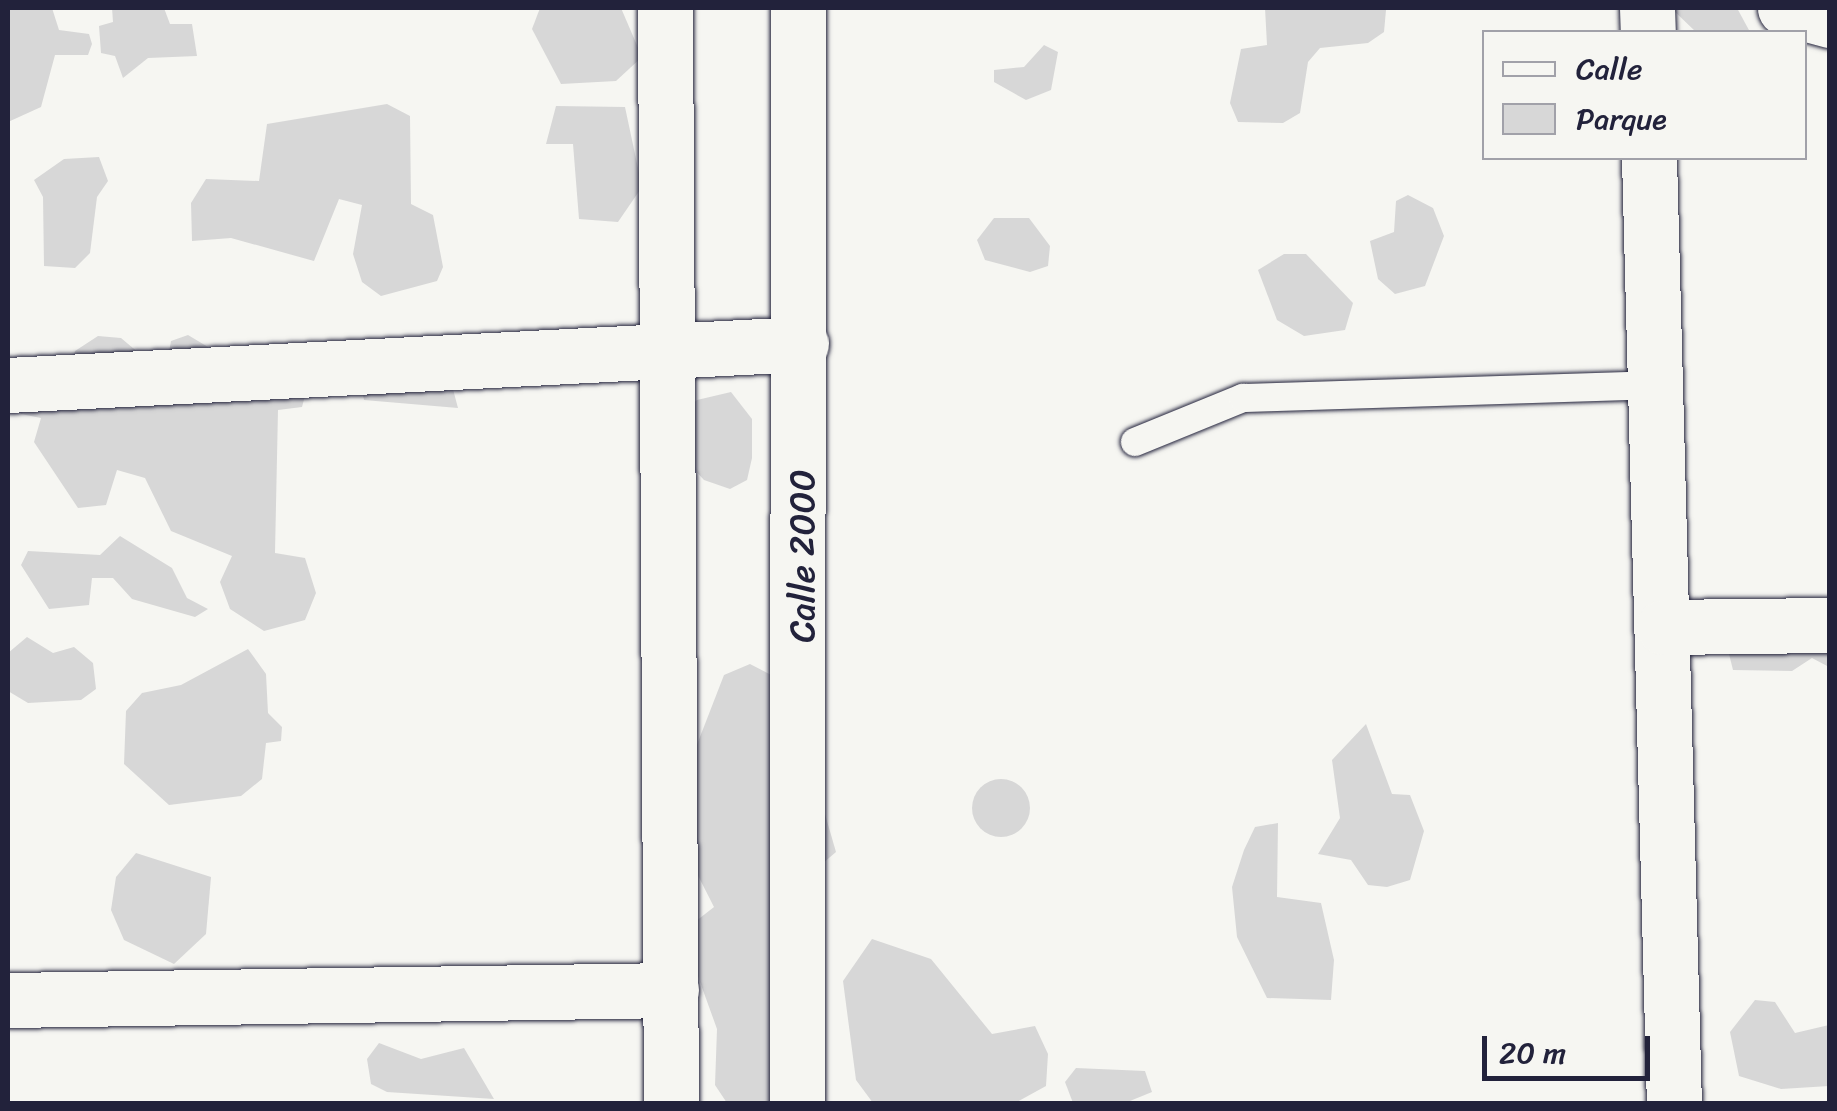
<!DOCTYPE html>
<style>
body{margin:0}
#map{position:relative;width:1837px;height:1111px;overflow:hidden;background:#f6f6f2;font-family:Sriracha,sans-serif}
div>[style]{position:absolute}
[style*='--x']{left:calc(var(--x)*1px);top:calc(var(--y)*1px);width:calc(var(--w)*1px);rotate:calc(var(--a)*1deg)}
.green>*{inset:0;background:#d7d7d7}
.round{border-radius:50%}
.roads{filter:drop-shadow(0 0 2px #22223b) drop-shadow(0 0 2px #22223b)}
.service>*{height:28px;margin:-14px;padding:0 14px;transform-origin:14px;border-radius:14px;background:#f6f6f2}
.minor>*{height:55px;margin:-27.5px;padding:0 27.5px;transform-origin:27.5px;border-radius:27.5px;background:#f6f6f2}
.tertiary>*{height:55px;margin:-27.5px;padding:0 27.5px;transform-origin:27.5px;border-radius:27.5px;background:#f6f6f2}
span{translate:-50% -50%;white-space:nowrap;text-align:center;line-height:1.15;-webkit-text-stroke:8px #f6f6f2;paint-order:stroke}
.street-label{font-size:35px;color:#22223b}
.frame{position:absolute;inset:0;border:10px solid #22223b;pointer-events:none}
.legend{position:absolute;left:1482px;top:30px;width:325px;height:130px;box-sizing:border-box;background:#f6f6f2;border:2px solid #a1a1a9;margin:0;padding:12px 18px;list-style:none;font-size:30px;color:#22223b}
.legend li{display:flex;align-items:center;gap:20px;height:50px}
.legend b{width:50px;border:2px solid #a1a1a9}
.scale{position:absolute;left:1482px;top:1036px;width:168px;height:45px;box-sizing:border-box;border:5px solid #22223b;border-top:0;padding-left:12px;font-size:30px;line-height:35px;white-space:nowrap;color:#22223b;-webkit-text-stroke:8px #f6f6f2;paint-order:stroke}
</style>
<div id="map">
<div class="green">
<div style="clip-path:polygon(8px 8px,52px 8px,59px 30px,89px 34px,92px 44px,88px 55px,55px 55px,41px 107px,8px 122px)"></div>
<div style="clip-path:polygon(112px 8px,164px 8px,170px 24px,192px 24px,197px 56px,148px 58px,123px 78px,115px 56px,101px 53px,99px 26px,113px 22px)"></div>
<div style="clip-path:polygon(540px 8px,621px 8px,642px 57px,616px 81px,561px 84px,532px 29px)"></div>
<div style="clip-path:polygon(1265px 8px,1386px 10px,1384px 32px,1368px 43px,1320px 48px,1308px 62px,1300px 113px,1283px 123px,1238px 122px,1230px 103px,1241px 49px,1267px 45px)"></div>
<div style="clip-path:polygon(1671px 8px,1737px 8px,1750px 32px,1696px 32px)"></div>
<div style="clip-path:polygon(1044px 45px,1058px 52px,1051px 90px,1026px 100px,994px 82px,994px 70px,1024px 67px)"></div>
<div style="clip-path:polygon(387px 104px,410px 116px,411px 204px,433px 215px,443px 267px,437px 281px,381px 296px,362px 282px,353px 254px,362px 205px,339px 199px,314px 261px,231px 238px,192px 241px,191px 203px,206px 179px,259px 181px,267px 124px)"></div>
<div style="clip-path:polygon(556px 106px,625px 107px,642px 187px,618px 222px,579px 219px,573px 144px,546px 144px)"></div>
<div style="clip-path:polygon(99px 157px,108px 181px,97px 197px,90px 253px,75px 268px,44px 266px,43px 197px,34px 180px,64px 159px)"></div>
<div style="clip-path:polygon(1408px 195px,1433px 208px,1444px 236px,1425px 286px,1395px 294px,1378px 279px,1370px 241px,1394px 232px,1396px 201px)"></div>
<div style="clip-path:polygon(994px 218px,1029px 218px,1050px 246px,1048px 266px,1030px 272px,985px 260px,977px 240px)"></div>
<div style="clip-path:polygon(1284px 254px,1306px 254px,1353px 303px,1345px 330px,1304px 336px,1277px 320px,1258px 270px)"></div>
<div style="clip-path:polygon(188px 335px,208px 347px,211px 379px,309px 381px,302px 407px,278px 410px,275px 553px,305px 558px,316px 593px,305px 620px,264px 631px,230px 609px,220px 582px,232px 556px,171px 531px,145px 478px,117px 470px,106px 505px,78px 508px,34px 442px,41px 418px,21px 414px,16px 386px,69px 377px,75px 351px,98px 336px,121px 338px,165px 375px,171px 341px)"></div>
<div style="clip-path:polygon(446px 363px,458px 408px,364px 400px,358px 371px)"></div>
<div style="clip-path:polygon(731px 392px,752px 419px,752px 458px,747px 480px,730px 489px,704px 480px,682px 456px,675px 419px,697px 400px)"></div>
<div style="clip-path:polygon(120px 536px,172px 568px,187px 598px,208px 609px,195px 617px,132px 599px,113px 578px,92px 578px,89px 605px,49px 609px,21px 565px,28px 551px,100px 555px)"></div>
<div style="clip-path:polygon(1829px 630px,1829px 667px,1812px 658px,1792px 671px,1733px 670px,1728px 650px)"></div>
<div style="clip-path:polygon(27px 637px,53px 653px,74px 647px,93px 663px,96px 689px,81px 700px,28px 703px,8px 691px,8px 653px)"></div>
<div style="clip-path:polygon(248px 649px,266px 674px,268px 713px,282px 727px,281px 741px,266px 743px,262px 779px,241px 796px,169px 805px,124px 764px,126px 711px,142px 693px,181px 685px)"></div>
<div style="clip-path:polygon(750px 664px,787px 683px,836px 852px,788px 893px,783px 1103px,727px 1103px,715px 1085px,717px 1029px,682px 932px,714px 907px,682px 844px,686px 773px,724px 675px)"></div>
<div style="clip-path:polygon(1366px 724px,1392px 794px,1410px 795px,1424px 831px,1410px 880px,1387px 887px,1368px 885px,1351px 860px,1318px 854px,1340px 818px,1332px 760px)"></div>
<div class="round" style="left:972px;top:779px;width:58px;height:58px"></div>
<div style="clip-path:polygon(1278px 823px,1277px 897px,1321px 903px,1334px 960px,1331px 1000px,1267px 998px,1237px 937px,1232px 887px,1244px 850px,1255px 827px)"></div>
<div style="clip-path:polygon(136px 853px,211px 877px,206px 934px,174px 964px,124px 940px,111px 910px,116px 877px)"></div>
<div style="clip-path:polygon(872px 939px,931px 959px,992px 1034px,1035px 1026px,1048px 1054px,1046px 1086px,1015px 1103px,873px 1103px,856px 1080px,843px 981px)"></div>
<div style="clip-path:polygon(1755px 1000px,1775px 1002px,1795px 1033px,1829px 1025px,1829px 1086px,1781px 1089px,1739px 1076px,1730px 1032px)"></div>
<div style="clip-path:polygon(379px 1043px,421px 1059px,464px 1048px,494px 1099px,387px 1092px,371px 1084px,367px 1059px)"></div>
<div style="clip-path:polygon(1076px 1068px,1145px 1071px,1152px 1092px,1125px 1103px,1073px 1103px,1065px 1082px)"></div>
</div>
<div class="roads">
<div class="service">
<div style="--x:1135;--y:442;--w:117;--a:-22.2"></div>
<div style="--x:1243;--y:398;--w:411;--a:-1.8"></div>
</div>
<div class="minor">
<div style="--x:1647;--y:8;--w:24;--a:88"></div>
<div style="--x:1785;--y:8;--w:47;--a:14.9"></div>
<div style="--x:1649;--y:158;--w:946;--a:88.49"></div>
<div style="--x:8;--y:385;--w:794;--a:-2.96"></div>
<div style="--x:1664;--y:627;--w:166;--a:-0.7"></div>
<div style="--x:8;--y:1000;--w:663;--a:-0.86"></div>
</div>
<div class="tertiary">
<div style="--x:665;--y:8;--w:1096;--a:89.69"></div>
<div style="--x:797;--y:1104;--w:1096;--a:-89.95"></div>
</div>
</div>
<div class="street-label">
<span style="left:802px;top:556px;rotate:-90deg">Calle 2000</span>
</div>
<div class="frame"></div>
<ul class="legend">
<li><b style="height:12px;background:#f6f6f2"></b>Calle</li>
<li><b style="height:28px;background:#d7d7d7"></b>Parque</li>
</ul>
<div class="scale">20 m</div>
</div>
